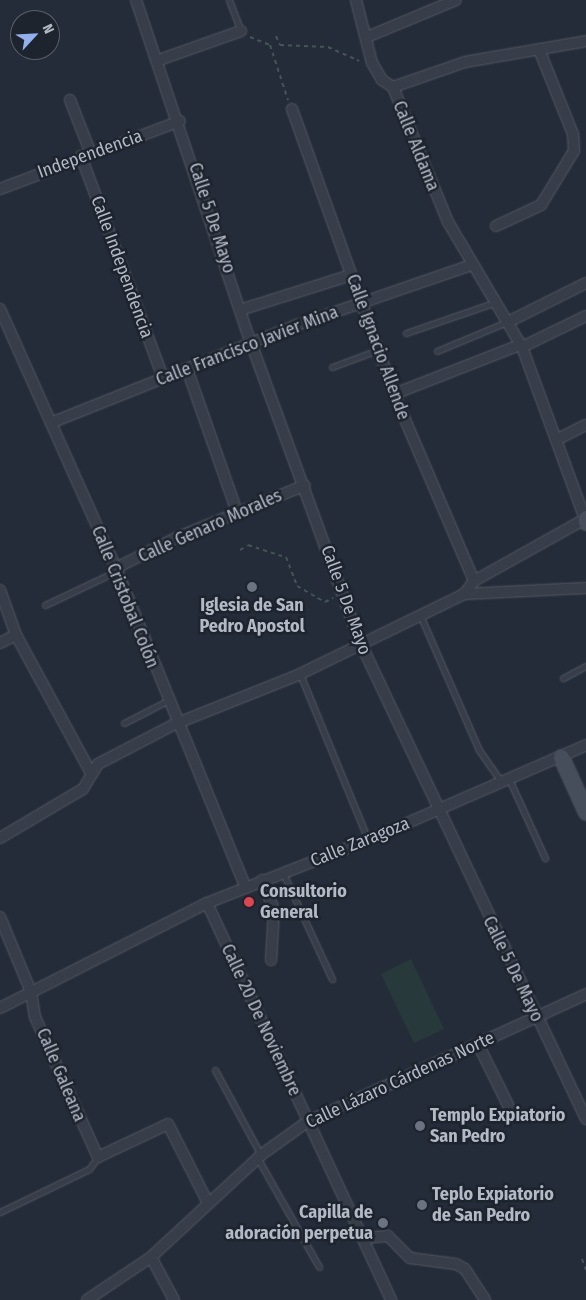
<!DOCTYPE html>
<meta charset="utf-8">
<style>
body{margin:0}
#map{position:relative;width:586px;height:1300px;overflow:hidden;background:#252c39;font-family:"Fira Sans Condensed",sans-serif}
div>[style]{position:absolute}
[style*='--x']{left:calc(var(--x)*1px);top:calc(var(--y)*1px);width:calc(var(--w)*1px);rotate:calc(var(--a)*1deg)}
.green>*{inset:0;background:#27393b}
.path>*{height:2px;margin-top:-1px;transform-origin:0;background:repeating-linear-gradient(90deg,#445457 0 4px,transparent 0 8px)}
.roads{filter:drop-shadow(0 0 1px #535964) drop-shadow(0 0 1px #535964)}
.lane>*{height:5px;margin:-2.5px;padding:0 2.5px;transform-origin:2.5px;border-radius:2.5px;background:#383e49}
.street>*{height:10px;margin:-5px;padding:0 5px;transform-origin:5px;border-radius:5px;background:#383e49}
.secondary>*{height:15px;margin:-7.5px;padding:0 7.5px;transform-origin:7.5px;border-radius:7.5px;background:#464e5c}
.dots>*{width:14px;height:14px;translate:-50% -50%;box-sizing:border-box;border:2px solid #1d242e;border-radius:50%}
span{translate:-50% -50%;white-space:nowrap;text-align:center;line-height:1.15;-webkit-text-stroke:5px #1d242e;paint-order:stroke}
.street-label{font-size:18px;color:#b3b9c5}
.poi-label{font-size:18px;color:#b3b9c5;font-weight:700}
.left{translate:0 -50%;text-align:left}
.right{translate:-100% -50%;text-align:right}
.north{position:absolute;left:10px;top:10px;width:50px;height:50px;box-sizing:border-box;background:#1d242e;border:1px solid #59606a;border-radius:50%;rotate:65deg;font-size:14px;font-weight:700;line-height:20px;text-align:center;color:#b3b9c5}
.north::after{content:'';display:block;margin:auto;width:18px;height:22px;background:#90b1ed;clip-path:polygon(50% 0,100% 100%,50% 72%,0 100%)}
</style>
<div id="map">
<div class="green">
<div style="clip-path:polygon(411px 959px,444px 1029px,414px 1043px,381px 974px)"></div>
</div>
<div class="path">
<div style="--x:276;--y:36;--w:10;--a:66"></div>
<div style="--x:280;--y:45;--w:48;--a:2.4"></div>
<div style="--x:328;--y:47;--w:34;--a:24"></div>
<div style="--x:250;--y:37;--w:22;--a:22"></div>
<div style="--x:270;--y:45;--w:58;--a:71.9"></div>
<div style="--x:240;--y:550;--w:9;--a:-32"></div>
<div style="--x:248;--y:545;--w:40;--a:18"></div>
<div style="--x:286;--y:557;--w:31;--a:69"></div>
<div style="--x:297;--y:586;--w:32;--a:30"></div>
<div style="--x:325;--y:602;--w:9;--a:-27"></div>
<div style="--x:582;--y:1259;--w:12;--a:70"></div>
</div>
<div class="roads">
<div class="lane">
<div style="--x:229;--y:0;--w:33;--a:69"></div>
<div style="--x:406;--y:333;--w:95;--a:-19"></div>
<div style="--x:437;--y:351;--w:78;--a:-22.6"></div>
<div style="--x:332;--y:367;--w:49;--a:-20.3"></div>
<div style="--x:45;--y:605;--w:80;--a:-25.3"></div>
<div style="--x:420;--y:615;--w:147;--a:66.4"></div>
<div style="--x:479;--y:750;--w:39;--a:55"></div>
<div style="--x:300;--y:674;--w:179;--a:67.7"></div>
<div style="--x:563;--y:678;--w:26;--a:-28"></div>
<div style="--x:124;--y:723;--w:48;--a:-27.1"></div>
<div style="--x:509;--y:779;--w:87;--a:65.5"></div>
<div style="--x:283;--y:873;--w:117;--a:65.2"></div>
<div style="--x:215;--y:1070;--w:97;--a:61.6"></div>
<div style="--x:258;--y:1159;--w:124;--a:60.5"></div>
<div style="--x:0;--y:1212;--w:99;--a:-25.8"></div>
<div style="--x:89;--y:1169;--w:15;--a:-53"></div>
</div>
<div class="street">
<div style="--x:136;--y:0;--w:362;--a:71.5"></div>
<div style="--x:251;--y:343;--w:318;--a:70"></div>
<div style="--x:360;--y:642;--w:528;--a:64.65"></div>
<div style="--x:367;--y:37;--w:96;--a:-22.6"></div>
<div style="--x:159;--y:60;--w:87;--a:-19.5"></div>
<div style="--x:393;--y:87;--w:76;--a:-19.1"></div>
<div style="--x:465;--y:62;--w:123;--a:-9.8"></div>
<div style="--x:70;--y:100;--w:58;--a:68.7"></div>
<div style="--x:292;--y:109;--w:303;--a:70.3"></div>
<div style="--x:394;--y:394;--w:203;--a:66.8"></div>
<div style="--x:81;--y:156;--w:237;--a:69.7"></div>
<div style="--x:0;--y:189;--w:192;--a:-20.7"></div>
<div style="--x:496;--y:226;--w:50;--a:-25"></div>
<div style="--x:541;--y:205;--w:63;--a:-58.6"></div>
<div style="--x:574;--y:151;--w:17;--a:-93"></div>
<div style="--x:573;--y:134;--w:88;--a:-111.9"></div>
<div style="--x:0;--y:309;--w:284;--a:65.9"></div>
<div style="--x:116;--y:568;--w:343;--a:67.9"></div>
<div style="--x:240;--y:310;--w:116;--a:-17.5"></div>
<div style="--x:510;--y:321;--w:85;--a:-26.6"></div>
<div style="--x:522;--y:347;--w:71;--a:-25.8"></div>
<div style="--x:187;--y:369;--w:151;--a:70.7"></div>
<div style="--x:394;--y:394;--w:135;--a:-21.3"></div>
<div style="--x:53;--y:422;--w:263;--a:-21.7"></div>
<div style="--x:297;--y:325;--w:184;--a:-19"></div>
<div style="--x:558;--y:439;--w:31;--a:-27"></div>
<div style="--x:116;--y:568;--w:67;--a:-26.6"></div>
<div style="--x:176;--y:538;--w:139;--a:-22.3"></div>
<div style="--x:0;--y:590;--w:48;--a:70.4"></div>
<div style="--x:16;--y:635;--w:157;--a:61.5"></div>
<div style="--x:464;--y:594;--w:122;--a:-2.8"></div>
<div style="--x:0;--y:643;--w:18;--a:-27"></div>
<div style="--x:0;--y:838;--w:96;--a:-30.6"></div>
<div style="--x:83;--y:789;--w:29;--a:-59"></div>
<div style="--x:98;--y:764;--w:87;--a:-27.5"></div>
<div style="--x:175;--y:724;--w:132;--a:-21.7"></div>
<div style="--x:298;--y:675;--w:185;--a:-26"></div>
<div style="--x:464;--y:594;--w:16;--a:-52"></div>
<div style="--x:474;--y:581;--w:127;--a:-29.2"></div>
<div style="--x:585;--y:519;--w:183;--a:-110.1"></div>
<div style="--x:522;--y:347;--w:145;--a:-120.6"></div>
<div style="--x:448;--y:222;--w:146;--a:-112.2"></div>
<div style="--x:393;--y:87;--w:13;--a:-148"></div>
<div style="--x:382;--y:80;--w:20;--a:-120"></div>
<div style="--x:372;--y:63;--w:65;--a:-104.3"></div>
<div style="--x:262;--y:880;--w:32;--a:68"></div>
<div style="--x:274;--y:910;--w:50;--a:93.4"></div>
<div style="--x:207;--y:903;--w:438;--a:65.1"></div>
<div style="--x:0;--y:917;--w:81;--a:67.5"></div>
<div style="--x:31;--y:992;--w:25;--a:81"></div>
<div style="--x:35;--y:1017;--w:154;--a:65.8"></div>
<div style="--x:98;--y:1157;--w:77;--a:-25.2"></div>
<div style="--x:168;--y:1124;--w:89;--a:63.1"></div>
<div style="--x:0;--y:1008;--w:232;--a:-26.9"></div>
<div style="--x:207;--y:903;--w:173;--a:-21.4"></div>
<div style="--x:368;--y:840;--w:238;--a:-23.5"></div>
<div style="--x:478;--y:1044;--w:75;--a:63.8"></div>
<div style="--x:364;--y:1238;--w:24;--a:-5"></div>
<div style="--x:388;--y:1236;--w:31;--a:45"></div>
<div style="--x:410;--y:1258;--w:46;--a:7.4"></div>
<div style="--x:456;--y:1264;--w:10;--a:29"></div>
<div style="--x:465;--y:1269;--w:37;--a:57"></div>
<div style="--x:151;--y:1257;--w:49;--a:61.9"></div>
<div style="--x:87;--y:1300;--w:77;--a:-33.9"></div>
<div style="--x:151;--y:1257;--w:150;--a:-42.8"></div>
<div style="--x:261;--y:1155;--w:57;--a:-35.7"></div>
<div style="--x:307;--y:1122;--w:307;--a:-24.6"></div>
</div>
<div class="secondary">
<div style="--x:586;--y:518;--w:4;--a:90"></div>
<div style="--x:561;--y:757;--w:60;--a:65.6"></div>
</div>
</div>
<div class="dots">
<div style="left:252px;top:587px;background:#6b7280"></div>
<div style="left:249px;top:902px;background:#e0444e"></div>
<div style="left:420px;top:1126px;background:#6b7280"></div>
<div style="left:422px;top:1205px;background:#6b7280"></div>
<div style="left:383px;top:1223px;background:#6b7280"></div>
</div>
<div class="street-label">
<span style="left:416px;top:146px;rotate:68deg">Calle Aldama</span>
<span style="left:90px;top:154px;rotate:-20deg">Independencia</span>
<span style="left:212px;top:218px;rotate:72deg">Calle 5 De Mayo</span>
<span style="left:122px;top:267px;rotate:70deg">Calle Independencia</span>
<span style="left:247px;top:346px;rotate:-21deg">Calle Francisco Javier Mina</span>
<span style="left:378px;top:347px;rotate:70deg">Calle Ignacio Allende</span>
<span style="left:210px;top:526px;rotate:-24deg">Calle Genaro Morales</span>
<span style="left:125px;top:597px;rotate:68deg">Calle Cristobal Colón</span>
<span style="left:346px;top:600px;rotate:70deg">Calle 5 De Mayo</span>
<span style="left:360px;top:842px;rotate:-22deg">Calle Zaragoza</span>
<span style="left:513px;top:969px;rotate:64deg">Calle 5 De Mayo</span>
<span style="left:261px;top:1020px;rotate:65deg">Calle 20 De Noviembre</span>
<span style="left:61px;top:1075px;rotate:67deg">Calle Galeana</span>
<span style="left:400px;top:1080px;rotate:-25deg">Calle Lázaro Cárdenas Norte</span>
</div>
<div class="poi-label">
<span style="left:252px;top:616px">Iglesia de San<br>Pedro Apostol</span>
<span class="left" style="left:260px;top:902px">Consultorio<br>General</span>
<span class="left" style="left:430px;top:1126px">Templo Expiatorio<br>San Pedro</span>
<span class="left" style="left:432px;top:1205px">Teplo Expiatorio<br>de San Pedro</span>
<span class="right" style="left:373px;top:1223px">Capilla de<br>adoración perpetua</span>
</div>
<div class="north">N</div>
</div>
